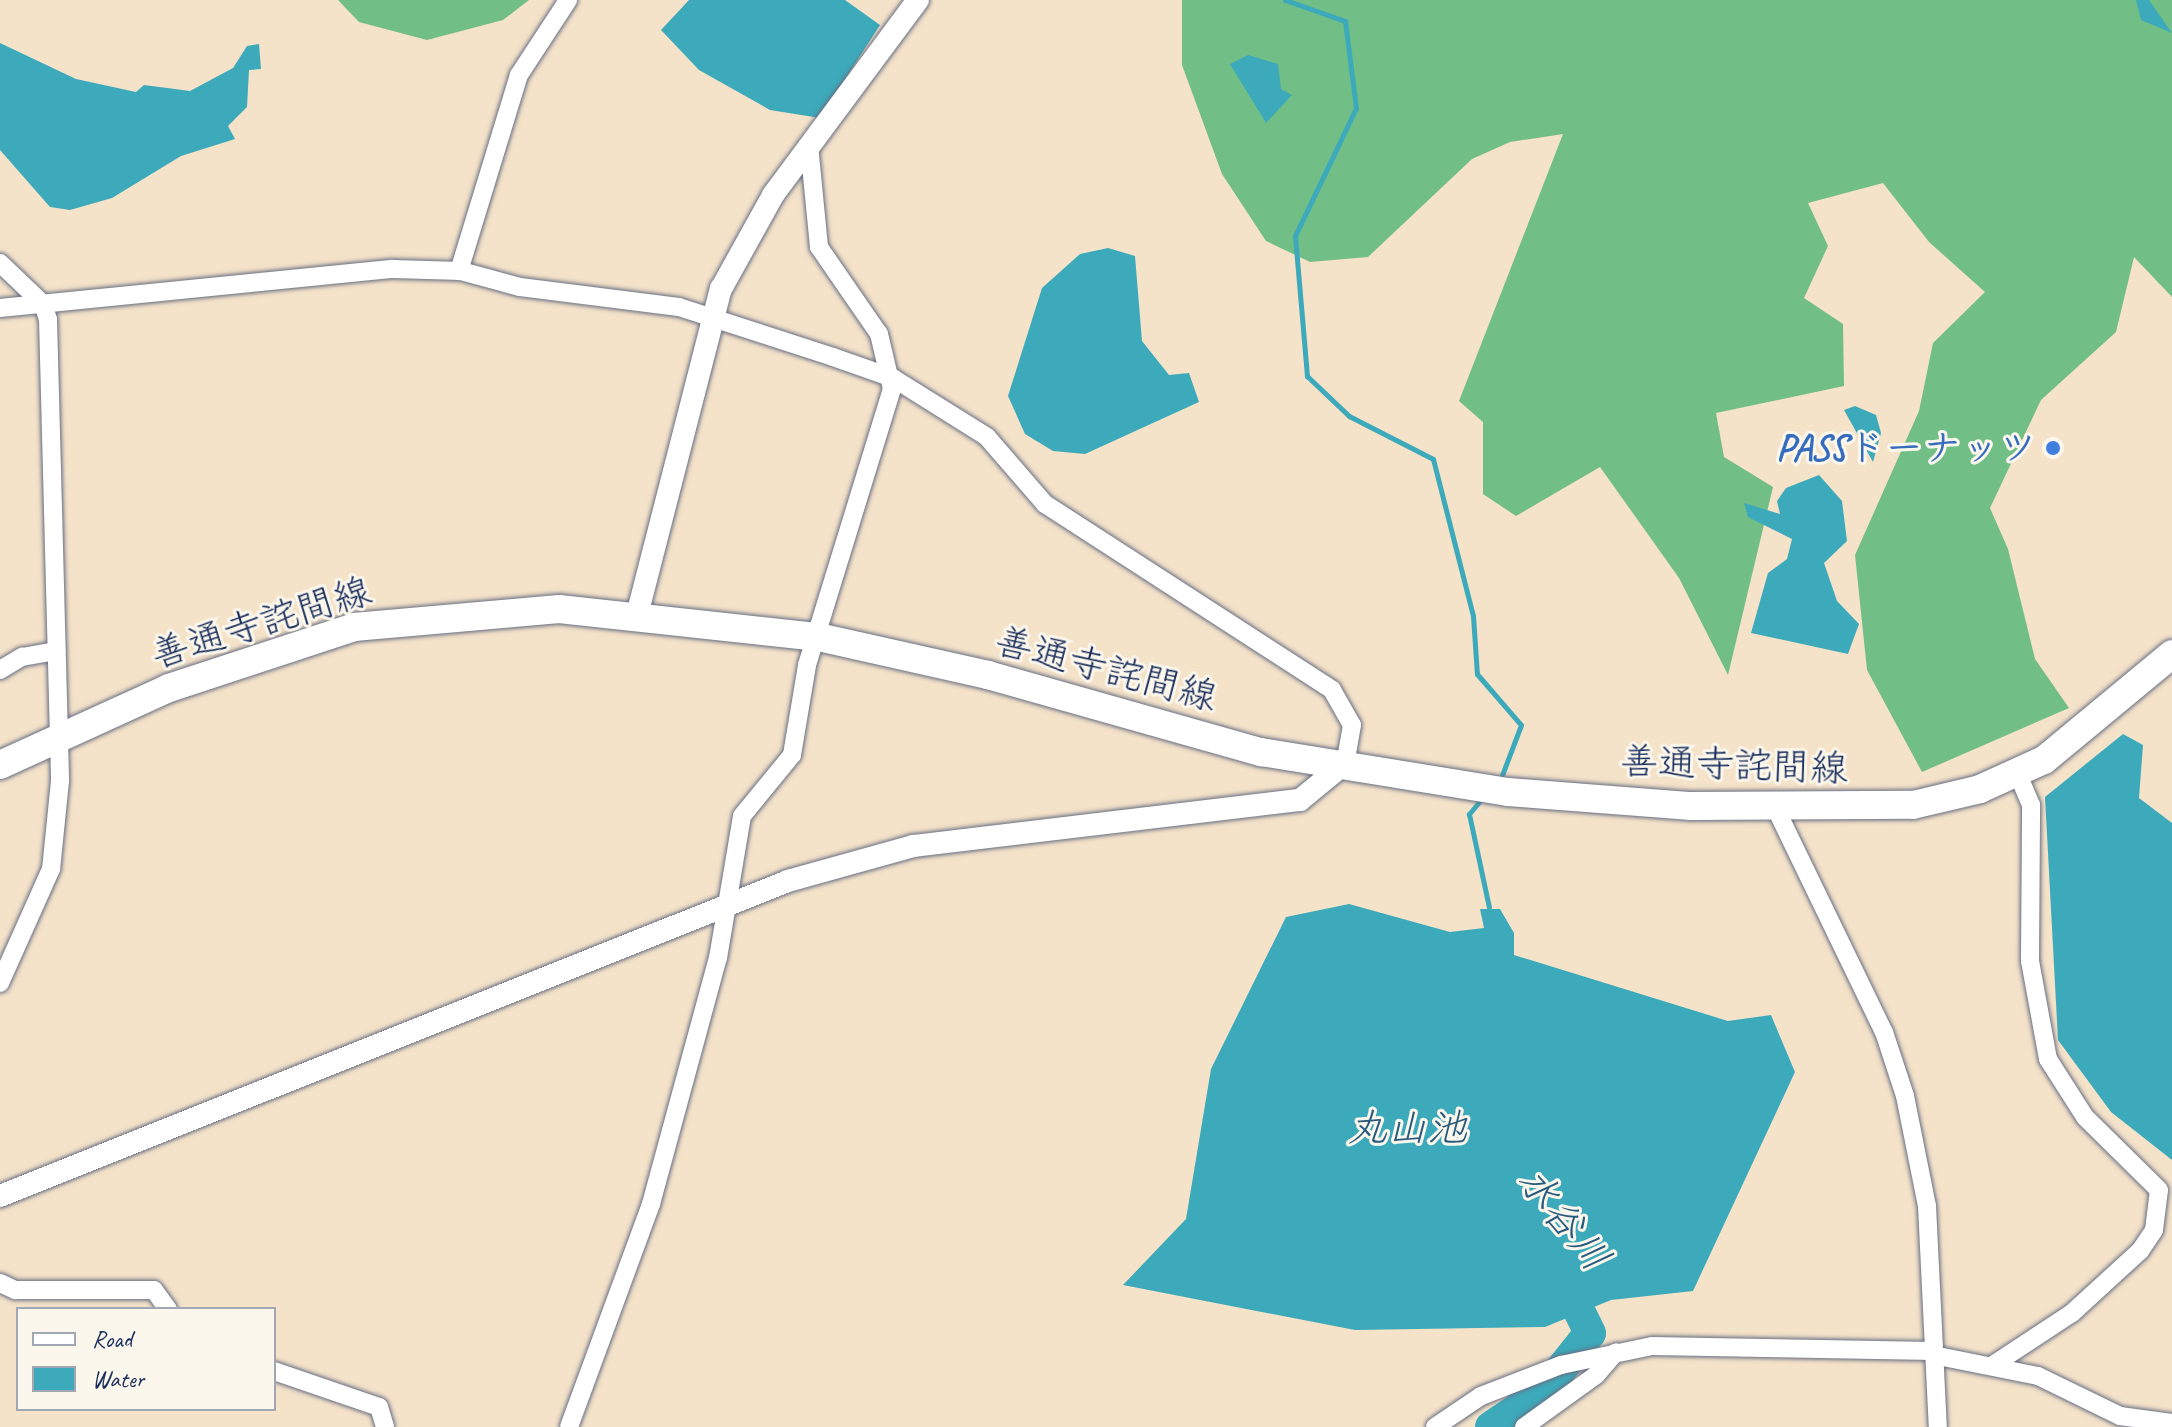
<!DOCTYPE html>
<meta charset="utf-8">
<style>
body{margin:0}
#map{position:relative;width:2172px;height:1427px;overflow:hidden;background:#f4e2c9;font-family:Caveat,"Klee One",sans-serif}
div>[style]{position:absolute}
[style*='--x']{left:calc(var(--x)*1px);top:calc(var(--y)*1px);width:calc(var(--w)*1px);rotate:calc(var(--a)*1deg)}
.forest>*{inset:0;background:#72be87}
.water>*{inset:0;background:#3caaba}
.stream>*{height:5px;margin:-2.5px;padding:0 2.5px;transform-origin:2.5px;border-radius:2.5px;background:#3caaba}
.river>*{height:32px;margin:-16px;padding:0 16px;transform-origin:16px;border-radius:16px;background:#3caaba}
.roads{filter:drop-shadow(0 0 2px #676e83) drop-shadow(0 0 2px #676e83)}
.minor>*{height:18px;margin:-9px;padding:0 9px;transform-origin:9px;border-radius:9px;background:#fff}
.tertiary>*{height:22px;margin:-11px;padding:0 11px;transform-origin:11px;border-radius:11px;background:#fff}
.primary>*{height:28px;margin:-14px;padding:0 14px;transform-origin:14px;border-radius:14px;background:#fff}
.dots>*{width:22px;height:22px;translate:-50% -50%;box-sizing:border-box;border:4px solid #fbf7ec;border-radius:50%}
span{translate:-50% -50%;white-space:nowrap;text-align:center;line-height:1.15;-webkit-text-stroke:6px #fbf7ec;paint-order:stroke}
.shop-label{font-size:38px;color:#366cbe;font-weight:700}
.right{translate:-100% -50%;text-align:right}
.street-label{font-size:38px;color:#1b2f5e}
.water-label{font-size:40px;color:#275a7e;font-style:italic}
.legend{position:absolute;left:16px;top:1307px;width:260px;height:104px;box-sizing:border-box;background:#fbf7ec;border:2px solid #a1a7b3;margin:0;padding:10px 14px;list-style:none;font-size:24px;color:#1b2f5e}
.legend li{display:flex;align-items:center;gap:16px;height:40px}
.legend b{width:40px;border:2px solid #a1a7b3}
</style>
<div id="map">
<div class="forest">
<div style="clip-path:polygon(338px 0,529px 0,503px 20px,427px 40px,359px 22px)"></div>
<div style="clip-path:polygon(1182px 0,2172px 0,2172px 297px,2134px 257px,2116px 332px,2041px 400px,1990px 508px,2008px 549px,2035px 659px,2069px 708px,1922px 772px,1867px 670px,1855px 555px,1919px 411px,1933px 343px,1985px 292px,1929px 242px,1883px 183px,1808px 203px,1828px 246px,1804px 298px,1843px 324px,1844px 386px,1716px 413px,1724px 457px,1773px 487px,1728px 675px,1679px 578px,1600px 467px,1516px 516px,1483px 494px,1483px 422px,1459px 401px,1563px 134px,1510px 142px,1472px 159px,1368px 257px,1310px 262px,1266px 241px,1222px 174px,1182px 65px)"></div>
</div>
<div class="water">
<div style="clip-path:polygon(689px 0,845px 0,880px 25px,820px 118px,770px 110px,699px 70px,661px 30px)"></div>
<div style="clip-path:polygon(2136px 0,2149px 0,2172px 33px,2141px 20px)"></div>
<div style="clip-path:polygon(0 43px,76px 79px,136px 92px,144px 85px,190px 91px,233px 68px,247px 46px,259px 44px,261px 69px,249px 70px,247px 107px,228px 126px,235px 139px,181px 156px,112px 198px,70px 210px,50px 207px,0 150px)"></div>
<div style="clip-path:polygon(1248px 55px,1278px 64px,1281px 89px,1292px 95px,1266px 123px,1230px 64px)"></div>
<div style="clip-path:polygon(1108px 248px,1135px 256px,1142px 341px,1169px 375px,1189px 373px,1199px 402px,1085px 454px,1053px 451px,1025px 434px,1008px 396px,1042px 288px,1080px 254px)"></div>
<div style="clip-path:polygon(1855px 406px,1876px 415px,1881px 433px,1873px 462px,1844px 410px)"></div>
<div style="clip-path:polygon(1819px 475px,1842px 501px,1847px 541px,1824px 563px,1837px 601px,1859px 624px,1848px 654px,1751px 633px,1768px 573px,1787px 559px,1792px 539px,1748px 517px,1744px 503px,1780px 514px,1777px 501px,1786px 488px)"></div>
<div style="clip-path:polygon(2123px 734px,2143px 745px,2139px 798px,2172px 823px,2172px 1160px,2111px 1112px,2058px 1040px,2045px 797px)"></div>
<div style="clip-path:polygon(1349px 904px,1450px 932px,1484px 928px,1480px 909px,1500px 909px,1514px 933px,1514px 955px,1728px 1021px,1771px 1015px,1795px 1072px,1693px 1291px,1611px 1300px,1545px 1327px,1355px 1330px,1123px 1285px,1186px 1219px,1211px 1069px,1286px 917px)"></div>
</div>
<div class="stream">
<div style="--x:1285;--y:0;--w:64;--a:19.3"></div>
<div style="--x:1345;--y:21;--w:88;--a:82.8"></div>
<div style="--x:1356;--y:108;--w:142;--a:115.5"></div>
<div style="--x:1295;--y:236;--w:141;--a:85.1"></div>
<div style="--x:1307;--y:376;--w:58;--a:43.6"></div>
<div style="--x:1349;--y:416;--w:94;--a:27.1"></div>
<div style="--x:1433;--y:459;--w:162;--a:75.7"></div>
<div style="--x:1473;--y:616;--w:58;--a:86.1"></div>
<div style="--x:1477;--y:674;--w:67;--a:49.2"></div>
<div style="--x:1521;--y:725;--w:53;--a:110.8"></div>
<div style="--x:1479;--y:802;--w:16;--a:130"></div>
<div style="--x:1469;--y:814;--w:95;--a:77.9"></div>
</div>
<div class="river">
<div style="--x:1491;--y:1427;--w:63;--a:-33.9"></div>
<div style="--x:1543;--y:1392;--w:75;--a:-51.5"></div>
<div style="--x:1590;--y:1333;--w:64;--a:-116.2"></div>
</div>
<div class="roads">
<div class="minor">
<div style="--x:0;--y:263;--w:59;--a:43.6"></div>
<div style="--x:43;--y:304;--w:16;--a:72"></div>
<div style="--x:48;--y:319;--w:462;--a:88.5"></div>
<div style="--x:60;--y:781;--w:88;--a:95.8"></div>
<div style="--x:51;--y:869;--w:125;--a:114.1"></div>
<div style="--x:459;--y:271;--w:205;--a:-73"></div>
<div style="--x:519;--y:75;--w:90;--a:-56.8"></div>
<div style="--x:0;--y:308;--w:395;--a:-5.7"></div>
<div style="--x:393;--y:269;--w:68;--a:1.7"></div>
<div style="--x:461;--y:271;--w:61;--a:15.2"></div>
<div style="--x:520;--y:287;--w:160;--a:7.2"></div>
<div style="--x:679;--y:307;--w:162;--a:18"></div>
<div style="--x:833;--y:357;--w:64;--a:19.3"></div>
<div style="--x:893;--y:378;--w:111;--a:32.1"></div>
<div style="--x:987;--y:437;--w:89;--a:49.1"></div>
<div style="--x:1045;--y:504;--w:342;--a:32.9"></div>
<div style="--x:1332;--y:690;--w:40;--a:60.3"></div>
<div style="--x:1352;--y:725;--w:39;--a:100"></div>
<div style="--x:0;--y:670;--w:26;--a:-31"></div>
<div style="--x:22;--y:657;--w:35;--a:-10"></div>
<div style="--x:1775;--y:807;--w:250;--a:64.2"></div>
<div style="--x:1884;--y:1032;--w:67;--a:71.8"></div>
<div style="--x:1905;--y:1096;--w:112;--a:78.7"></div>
<div style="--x:1927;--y:1206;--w:221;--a:87.2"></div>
<div style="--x:0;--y:1283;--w:17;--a:25"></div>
<div style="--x:15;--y:1290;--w:139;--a:0"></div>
<div style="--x:154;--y:1290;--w:24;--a:54"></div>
<div style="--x:1933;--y:1355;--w:107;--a:11.3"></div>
<div style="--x:2038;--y:1376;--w:91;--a:26"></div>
<div style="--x:2120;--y:1416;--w:52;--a:7.7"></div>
<div style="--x:1993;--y:1365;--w:95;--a:-33.4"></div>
<div style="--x:2072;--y:1313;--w:92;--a:-42.4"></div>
<div style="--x:2140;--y:1251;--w:25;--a:-56"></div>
<div style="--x:2154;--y:1230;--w:40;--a:-82.9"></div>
<div style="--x:2159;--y:1190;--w:104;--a:-135.4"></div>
<div style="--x:2085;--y:1117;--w:69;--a:-122.5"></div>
<div style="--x:2048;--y:1059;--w:100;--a:-100.4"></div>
<div style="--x:2030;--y:961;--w:156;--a:-89.6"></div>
<div style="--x:2031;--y:805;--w:34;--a:-113"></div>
<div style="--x:274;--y:1371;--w:111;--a:18.9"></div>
<div style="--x:379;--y:1407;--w:21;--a:73"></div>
<div style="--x:569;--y:1427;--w:238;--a:-69.8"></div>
<div style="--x:651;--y:1204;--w:255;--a:-74.8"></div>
<div style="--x:718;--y:958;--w:144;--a:-80.4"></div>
<div style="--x:742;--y:816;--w:79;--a:-50.7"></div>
<div style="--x:792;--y:755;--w:91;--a:-80.5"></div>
<div style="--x:807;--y:665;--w:289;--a:-72.9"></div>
<div style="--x:892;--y:389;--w:57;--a:-103.3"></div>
<div style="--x:879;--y:334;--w:106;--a:-124.6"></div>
<div style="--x:819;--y:247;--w:102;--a:-95.6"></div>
<div style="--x:1435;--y:1427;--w:55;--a:-34"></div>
<div style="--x:1481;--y:1396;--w:86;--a:-21.2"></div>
<div style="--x:1561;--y:1365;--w:93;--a:-11.8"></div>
<div style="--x:1652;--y:1346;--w:281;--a:1"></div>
<div style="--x:1524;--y:1427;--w:89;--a:-35.8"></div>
<div style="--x:1596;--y:1375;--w:30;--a:-49"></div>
</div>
<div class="tertiary">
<div style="--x:637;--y:615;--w:337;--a:-75.6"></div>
<div style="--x:721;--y:289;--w:107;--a:-61"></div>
<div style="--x:773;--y:195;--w:243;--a:-53.4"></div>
<div style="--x:0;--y:1196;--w:849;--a:-21.79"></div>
<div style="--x:788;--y:881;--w:130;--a:-15.6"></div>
<div style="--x:913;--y:846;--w:390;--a:-6.8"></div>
<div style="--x:1300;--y:800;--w:58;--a:-39.4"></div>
</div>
<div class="primary">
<div style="--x:0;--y:765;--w:186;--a:-24.5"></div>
<div style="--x:169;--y:688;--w:195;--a:-18.2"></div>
<div style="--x:354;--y:627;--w:206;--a:-5"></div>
<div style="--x:559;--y:609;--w:261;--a:6.2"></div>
<div style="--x:818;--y:637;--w:174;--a:12.6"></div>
<div style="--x:988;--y:675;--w:284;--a:15.8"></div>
<div style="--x:1261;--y:752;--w:250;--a:9.2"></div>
<div style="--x:1508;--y:792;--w:184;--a:4.4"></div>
<div style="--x:1691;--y:806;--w:222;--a:-0.3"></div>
<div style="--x:1913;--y:805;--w:69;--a:-13.4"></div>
<div style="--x:1980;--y:789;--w:70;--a:-24.4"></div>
<div style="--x:2044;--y:760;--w:166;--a:-39.6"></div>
</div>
</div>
<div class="dots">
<div style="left:2053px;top:448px;background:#3f7fe0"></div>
</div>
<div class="shop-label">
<span class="right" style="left:2037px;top:448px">PASSドーナッツ</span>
</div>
<div class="street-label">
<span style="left:261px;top:623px;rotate:-17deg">善通寺詫間線</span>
<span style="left:1106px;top:669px;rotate:15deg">善通寺詫間線</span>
<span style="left:1734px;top:765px;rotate:2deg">善通寺詫間線</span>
</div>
<div class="water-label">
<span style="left:1407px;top:1128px">丸山池</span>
<span style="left:1564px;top:1219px;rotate:51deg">水谷川</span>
</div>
<ul class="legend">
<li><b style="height:10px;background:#fff"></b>Road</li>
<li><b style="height:22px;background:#3caaba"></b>Water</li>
</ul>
</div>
